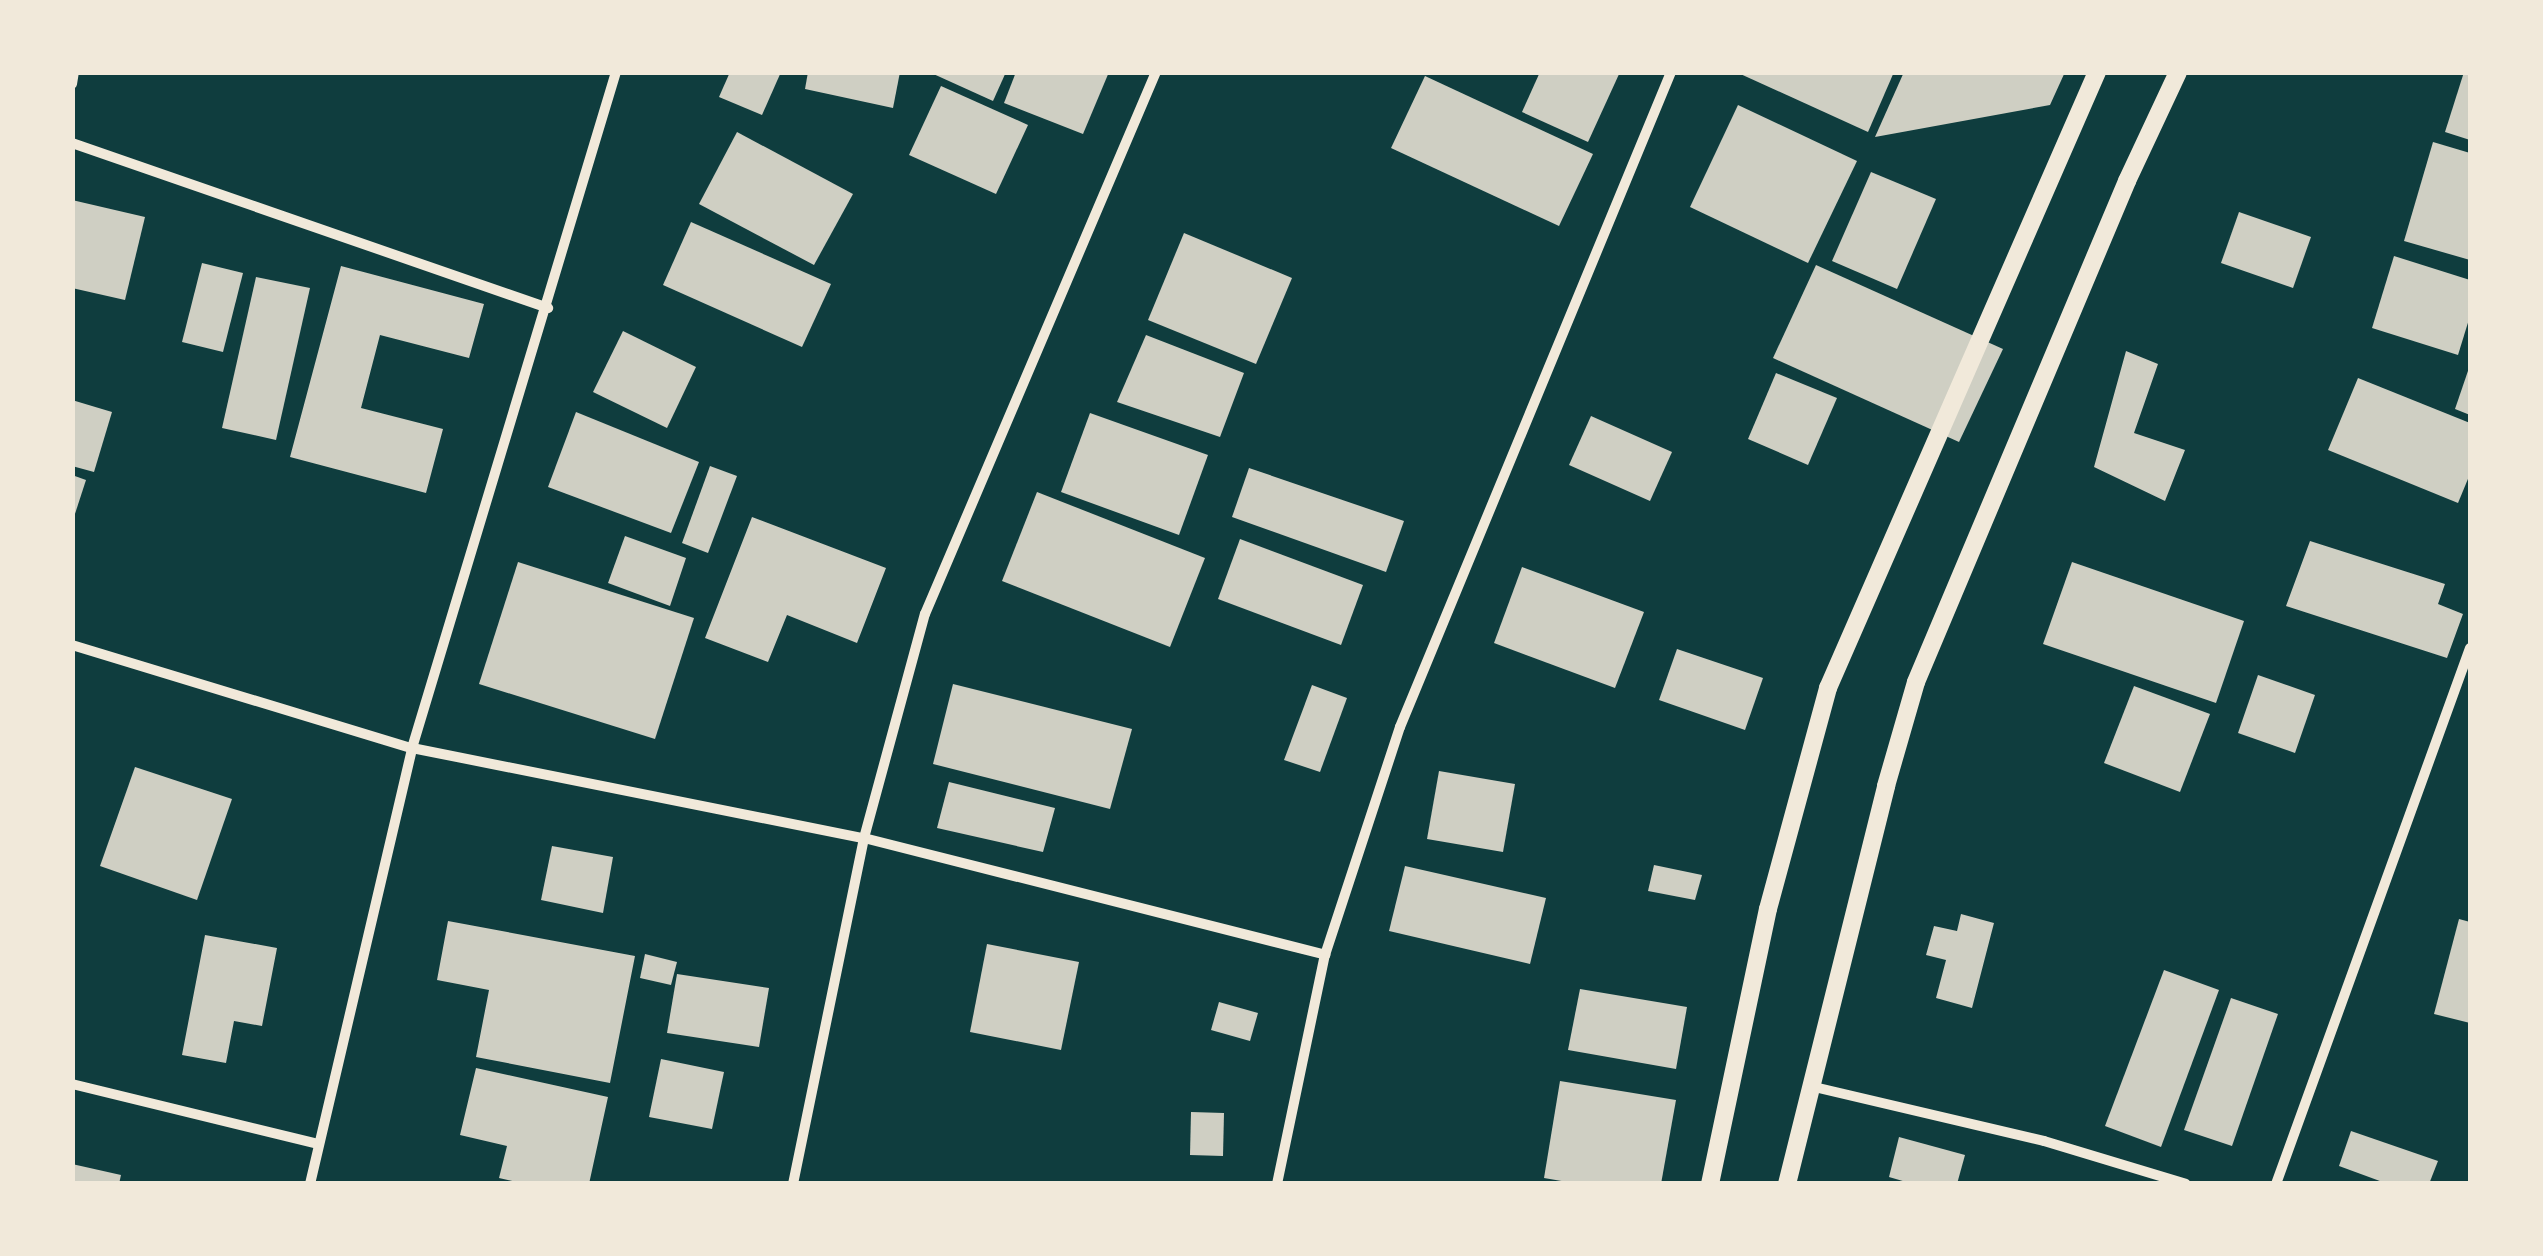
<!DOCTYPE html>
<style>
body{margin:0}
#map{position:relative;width:2543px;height:1256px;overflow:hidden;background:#0f3d3e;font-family:"Space Grotesk",sans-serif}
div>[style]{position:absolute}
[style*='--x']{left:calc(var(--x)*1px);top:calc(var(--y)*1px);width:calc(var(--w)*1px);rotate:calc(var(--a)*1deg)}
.building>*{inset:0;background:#cfcfc3}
.minor>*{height:10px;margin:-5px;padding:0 5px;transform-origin:5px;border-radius:5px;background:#f1e9da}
.tertiary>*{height:18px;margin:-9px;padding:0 9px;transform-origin:9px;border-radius:9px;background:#f1e9da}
span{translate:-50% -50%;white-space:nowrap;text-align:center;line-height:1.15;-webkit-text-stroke:9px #f1e9da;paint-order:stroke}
.frame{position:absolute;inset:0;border:75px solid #f1e9da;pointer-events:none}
</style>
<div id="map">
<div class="building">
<div style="clip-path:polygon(730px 72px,781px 72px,762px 115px,719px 97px)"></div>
<div style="clip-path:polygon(808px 72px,900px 72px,893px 108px,805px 89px)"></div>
<div style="clip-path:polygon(929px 72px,1006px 72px,993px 101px)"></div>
<div style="clip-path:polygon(1016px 72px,1109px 72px,1083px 134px,1004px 103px)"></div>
<div style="clip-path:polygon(1540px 72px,1620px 72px,1588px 142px,1522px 112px)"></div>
<div style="clip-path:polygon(1736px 72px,1894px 72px,1868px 132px)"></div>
<div style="clip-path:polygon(1904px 72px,2065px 72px,2050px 105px,1875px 137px)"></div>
<div style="clip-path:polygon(2464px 72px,2470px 72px,2470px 140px,2445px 132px)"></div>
<div style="clip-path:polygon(1425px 76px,1593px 154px,1559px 226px,1391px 148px)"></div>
<div style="clip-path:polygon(941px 86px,1028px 125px,996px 194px,909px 155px)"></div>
<div style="clip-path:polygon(1738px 105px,1857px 161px,1808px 263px,1690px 207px)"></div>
<div style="clip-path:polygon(737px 132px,853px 194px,814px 265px,699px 204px)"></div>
<div style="clip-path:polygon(2433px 142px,2470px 153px,2470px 260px,2404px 241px)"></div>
<div style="clip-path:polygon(1871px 172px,1936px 199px,1897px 289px,1832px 261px)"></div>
<div style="clip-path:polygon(72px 200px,145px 217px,125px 300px,72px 288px)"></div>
<div style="clip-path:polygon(2239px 212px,2311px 237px,2293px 288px,2221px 263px)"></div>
<div style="clip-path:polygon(691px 222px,831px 284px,802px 347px,663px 285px)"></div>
<div style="clip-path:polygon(1184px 233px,1292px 278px,1256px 364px,1148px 320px)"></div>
<div style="clip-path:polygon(2394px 256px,2470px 280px,2470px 316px,2458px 355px,2372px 328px)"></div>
<div style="clip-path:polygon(202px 263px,243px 273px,223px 352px,182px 342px)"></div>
<div style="clip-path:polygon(1816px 265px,2003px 349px,1959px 442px,1773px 358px)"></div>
<div style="clip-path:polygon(341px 266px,484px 304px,469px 358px,380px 335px,361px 408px,443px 429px,426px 493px,290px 457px)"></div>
<div style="clip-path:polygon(256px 277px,310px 288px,276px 440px,222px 428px)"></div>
<div style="clip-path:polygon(623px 331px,696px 367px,667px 428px,593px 392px)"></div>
<div style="clip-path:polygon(1146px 335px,1244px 373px,1220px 437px,1117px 402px)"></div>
<div style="clip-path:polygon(2126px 351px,2158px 364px,2134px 433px,2185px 450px,2165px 501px,2094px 467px)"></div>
<div style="clip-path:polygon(2470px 365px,2470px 415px,2455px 409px)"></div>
<div style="clip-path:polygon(1776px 373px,1837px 398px,1808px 465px,1748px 439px)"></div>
<div style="clip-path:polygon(2358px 378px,2470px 423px,2470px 474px,2458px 503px,2328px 450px)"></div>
<div style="clip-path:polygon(72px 400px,112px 412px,94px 472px,72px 466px)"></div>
<div style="clip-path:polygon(576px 412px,699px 462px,671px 533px,548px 487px)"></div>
<div style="clip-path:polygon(1090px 413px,1208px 455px,1179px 535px,1061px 492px)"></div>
<div style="clip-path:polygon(1591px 416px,1672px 452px,1650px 501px,1569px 465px)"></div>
<div style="clip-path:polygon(710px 466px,737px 476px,708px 553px,682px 543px)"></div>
<div style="clip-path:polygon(1249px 468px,1404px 521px,1386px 572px,1232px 517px)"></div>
<div style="clip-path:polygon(72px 475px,86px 480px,73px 520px,72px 520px)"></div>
<div style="clip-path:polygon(1037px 492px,1205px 558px,1170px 647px,1002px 581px)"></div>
<div style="clip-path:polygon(752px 517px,886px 568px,857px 643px,787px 615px,768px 662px,705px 638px)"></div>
<div style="clip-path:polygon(625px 536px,686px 558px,670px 606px,608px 583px)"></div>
<div style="clip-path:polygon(1240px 539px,1363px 585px,1341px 645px,1218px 599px)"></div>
<div style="clip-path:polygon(2310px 541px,2445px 584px,2438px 604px,2463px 614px,2447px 658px,2286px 606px)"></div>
<div style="clip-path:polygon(518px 562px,694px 618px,655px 739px,479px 684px)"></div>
<div style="clip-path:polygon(2072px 562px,2244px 621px,2216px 703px,2043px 644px)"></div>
<div style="clip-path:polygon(1522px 567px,1644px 612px,1615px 688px,1494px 643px)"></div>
<div style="clip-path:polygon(1677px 649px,1763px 678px,1745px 730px,1659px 700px)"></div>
<div style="clip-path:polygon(2258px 675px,2315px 695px,2295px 753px,2238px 733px)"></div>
<div style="clip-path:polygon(953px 684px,1132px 729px,1110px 809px,933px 764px)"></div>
<div style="clip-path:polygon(1312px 685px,1347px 698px,1320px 772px,1284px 760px)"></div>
<div style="clip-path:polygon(2134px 686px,2210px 714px,2180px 792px,2104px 763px)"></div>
<div style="clip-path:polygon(135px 767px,232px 799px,197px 900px,100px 866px)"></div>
<div style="clip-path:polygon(1439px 771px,1515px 784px,1503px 852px,1427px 839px)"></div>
<div style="clip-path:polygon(949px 782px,1055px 808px,1043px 852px,937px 828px)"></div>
<div style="clip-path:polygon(552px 846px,613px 857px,603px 913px,541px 900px)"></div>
<div style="clip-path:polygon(1654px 865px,1702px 875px,1695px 900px,1648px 891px)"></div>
<div style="clip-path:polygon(1405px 866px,1546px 898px,1530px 964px,1389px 931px)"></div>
<div style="clip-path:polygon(1961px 914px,1994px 923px,1972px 1008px,1936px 998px,1946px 960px,1926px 955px,1934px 926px,1957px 931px)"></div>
<div style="clip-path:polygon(2459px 919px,2470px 922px,2470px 1023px,2434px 1014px)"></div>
<div style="clip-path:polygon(448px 921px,635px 956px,610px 1083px,476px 1057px,489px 990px,437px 980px)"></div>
<div style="clip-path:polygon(205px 935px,277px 948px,262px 1026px,234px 1021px,226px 1063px,182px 1055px)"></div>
<div style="clip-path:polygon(987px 944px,1079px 962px,1061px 1050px,970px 1032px)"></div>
<div style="clip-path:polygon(645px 954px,677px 962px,671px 985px,640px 978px)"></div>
<div style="clip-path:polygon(2164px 970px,2219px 990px,2161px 1147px,2105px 1126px)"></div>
<div style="clip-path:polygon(677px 974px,769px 988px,759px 1047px,667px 1033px)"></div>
<div style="clip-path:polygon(1580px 989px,1687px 1007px,1676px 1069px,1568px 1050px)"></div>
<div style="clip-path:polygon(2231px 998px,2278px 1014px,2232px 1146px,2184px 1130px)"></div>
<div style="clip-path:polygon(1219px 1002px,1258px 1013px,1250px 1041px,1211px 1030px)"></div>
<div style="clip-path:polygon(661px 1059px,724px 1072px,712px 1129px,649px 1117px)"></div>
<div style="clip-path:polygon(476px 1068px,608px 1097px,589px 1184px,525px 1184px,499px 1178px,507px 1146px,460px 1135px)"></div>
<div style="clip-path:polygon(1560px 1081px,1676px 1100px,1661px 1184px,1579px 1184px,1544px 1178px)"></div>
<div style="clip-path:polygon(1191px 1112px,1224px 1113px,1223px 1156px,1190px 1155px)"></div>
<div style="clip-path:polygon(2351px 1131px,2438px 1161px,2429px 1184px,2388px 1184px,2339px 1166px)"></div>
<div style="clip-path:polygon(1899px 1137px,1965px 1155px,1957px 1184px,1913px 1184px,1889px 1177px)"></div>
<div style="clip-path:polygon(72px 1164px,121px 1175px,119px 1184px,72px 1184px)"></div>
</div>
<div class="minor">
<div style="--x:72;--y:84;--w:12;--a:-81"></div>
<div style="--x:72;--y:143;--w:504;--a:19.12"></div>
<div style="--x:72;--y:645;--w:355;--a:16.9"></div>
<div style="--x:412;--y:748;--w:461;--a:11.3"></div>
<div style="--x:864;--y:838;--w:476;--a:14.2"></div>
<div style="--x:72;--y:1084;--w:253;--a:13.7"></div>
<div style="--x:1810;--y:1086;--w:240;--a:13.2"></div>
<div style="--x:2044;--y:1141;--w:148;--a:16.8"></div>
<div style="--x:310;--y:1184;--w:448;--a:-76.8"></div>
<div style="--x:412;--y:748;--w:706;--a:-73.21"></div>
<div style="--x:793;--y:1184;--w:353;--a:-78.4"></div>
<div style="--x:864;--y:838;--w:232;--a:-74.8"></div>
<div style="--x:925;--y:614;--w:589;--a:-66.92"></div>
<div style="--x:1277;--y:1184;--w:234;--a:-78.2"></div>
<div style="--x:1325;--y:955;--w:240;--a:-71.8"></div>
<div style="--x:1400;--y:727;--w:709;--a:-67.52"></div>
<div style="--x:2276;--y:1184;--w:570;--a:-70.1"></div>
</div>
<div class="tertiary">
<div style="--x:1710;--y:1184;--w:281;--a:-78.1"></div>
<div style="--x:1768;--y:909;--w:229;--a:-74.8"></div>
<div style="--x:1828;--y:688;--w:672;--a:-66.41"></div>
<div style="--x:1787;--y:1184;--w:410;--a:-76"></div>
<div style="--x:1886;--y:786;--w:108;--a:-73.9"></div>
<div style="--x:1916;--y:682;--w:544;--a:-67.16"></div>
<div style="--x:2127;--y:181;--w:120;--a:-64.9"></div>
</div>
<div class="frame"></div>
</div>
